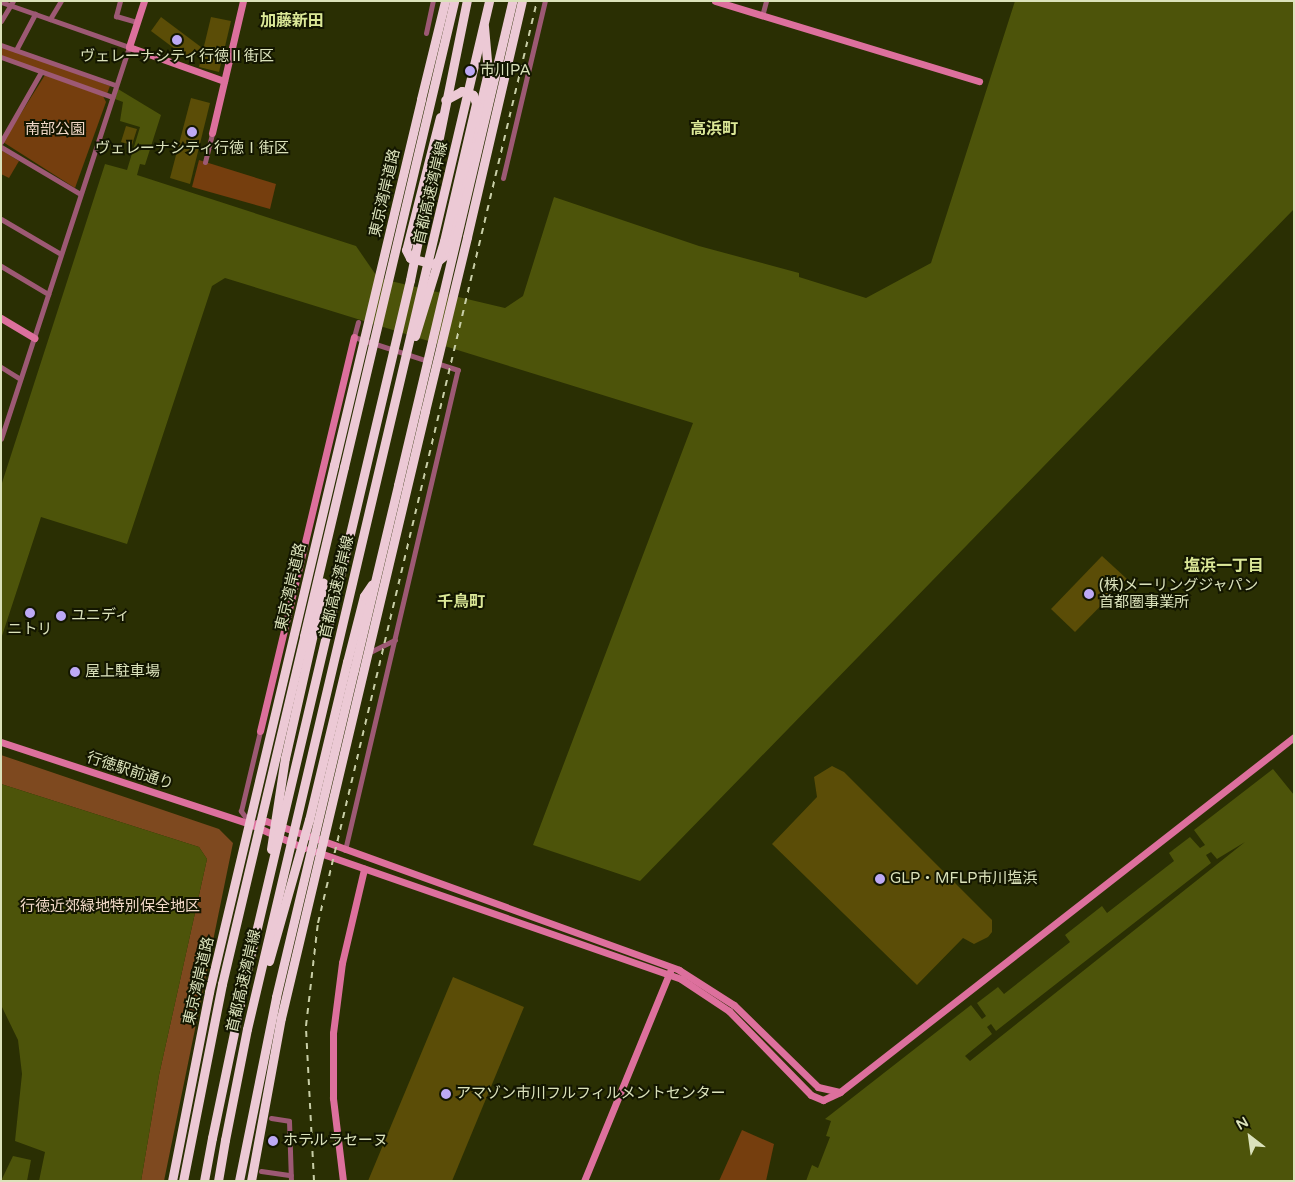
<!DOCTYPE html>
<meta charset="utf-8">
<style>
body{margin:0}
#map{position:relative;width:1295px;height:1182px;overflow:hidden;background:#2a2f03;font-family:"Varela Round","Noto Sans JP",sans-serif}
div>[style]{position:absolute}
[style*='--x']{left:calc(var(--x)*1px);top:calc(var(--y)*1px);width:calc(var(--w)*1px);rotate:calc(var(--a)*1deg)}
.green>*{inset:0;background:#753e0e}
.forest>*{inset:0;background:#7e491f}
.water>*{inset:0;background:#4d540a}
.pier>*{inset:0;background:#2a2f03}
.building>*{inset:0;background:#5b4d07}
.street>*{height:5px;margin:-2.5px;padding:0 2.5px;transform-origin:2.5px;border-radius:2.5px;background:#9d5974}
.secondary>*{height:7px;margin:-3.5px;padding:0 3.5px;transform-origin:3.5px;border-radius:3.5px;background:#dd709d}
.highway>*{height:9px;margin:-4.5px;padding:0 4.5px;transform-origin:4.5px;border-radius:4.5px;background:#ecc9d5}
.rail>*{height:2px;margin-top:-1px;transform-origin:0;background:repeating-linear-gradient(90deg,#c8cea7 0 6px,transparent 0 12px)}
.highway-bridge>*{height:9px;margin:-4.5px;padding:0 4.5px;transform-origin:4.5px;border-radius:4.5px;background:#ecc9d5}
.dots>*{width:14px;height:14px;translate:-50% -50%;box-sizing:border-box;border:2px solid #131600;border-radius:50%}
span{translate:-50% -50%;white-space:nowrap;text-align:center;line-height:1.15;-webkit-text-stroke:4px #131600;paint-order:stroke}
.poi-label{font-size:15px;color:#dbe2bb}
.left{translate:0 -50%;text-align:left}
.park-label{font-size:15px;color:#f1d8c7}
.street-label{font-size:15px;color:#dbe2bb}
.neighbourhood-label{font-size:16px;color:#dbe897;font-weight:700}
.frame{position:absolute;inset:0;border:2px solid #dbe2bb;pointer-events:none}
.north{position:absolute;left:1225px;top:1112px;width:50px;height:50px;-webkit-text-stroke:4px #131600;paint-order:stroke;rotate:330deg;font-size:14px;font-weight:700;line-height:20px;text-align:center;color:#dbe2bb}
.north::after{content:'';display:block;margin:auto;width:18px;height:22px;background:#dbe2bb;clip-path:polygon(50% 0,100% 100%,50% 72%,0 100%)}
</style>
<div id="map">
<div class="green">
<div style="clip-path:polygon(1px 46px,110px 86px,107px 94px,1px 56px)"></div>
<div style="clip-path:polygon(45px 75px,103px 96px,106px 102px,75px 188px,3px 142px)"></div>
<div style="clip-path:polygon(1px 150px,19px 161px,9px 178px,1px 174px)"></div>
<div style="clip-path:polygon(199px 160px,276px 184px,270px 209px,192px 187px)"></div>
<div style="clip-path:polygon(742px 1130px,774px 1144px,766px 1181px,719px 1181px)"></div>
</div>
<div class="forest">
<div style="clip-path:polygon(1px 755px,219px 829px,233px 843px,164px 1181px,141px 1181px,159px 1075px,207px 859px,199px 847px,1px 784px)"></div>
</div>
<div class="water">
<div style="clip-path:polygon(1015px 1px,1294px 1px,1294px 209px,640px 881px,533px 845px,693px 423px,225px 278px,212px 286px,127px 544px,41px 517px,1px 639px,1px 486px,105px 164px,127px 170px,140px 127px,120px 121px,123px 102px,115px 99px,118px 89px,161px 115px,145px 165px,140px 164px,137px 175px,356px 246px,378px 278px,505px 308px,523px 296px,554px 197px,699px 246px,799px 273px,799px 277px,866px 298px,931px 263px)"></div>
<div style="clip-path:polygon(1273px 769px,1294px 795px,1294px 1181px,806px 1181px,812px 1165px,818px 1168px,830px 1137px,826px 1136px,831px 1121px,825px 1119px,971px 1005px,982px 1019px,986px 1016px,977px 1003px,998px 987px,1004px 994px,1070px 942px,1065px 935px,1102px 906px,1107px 913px,1174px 861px,1169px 853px,1190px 837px,1200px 848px,1205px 845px,1194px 830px)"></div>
<div style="clip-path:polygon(1px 784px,199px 847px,207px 859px,159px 1075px,141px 1181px,39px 1181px,45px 1152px,15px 1141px,22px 1074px,18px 1040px,1px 1005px)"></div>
<div style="clip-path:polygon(13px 1156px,31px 1160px,27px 1181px,1px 1181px)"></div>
</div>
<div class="pier">
<div style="clip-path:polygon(1245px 842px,970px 1061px,965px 1056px,992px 1034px,987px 1027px,991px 1024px,996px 1031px,1211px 863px,1206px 855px,1211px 852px,1217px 859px)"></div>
</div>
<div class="building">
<div style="clip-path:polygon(161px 17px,201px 47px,191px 61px,151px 31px)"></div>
<div style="clip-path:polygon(211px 17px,231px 21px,219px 72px,199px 67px)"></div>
<div style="clip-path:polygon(191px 98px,210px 103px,190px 184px,170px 178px)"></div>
<div style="clip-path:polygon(126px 126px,137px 129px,132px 145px,121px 142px)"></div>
<div style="clip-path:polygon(1102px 556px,1127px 579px,1075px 632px,1051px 609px)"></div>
<div style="clip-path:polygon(832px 766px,844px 772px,992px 920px,992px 932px,988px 937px,974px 944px,963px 938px,917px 985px,772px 844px,817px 797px,814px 777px)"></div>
<div style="clip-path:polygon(453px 977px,524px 1007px,452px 1181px,368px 1181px)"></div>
</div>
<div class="street">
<div style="--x:120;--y:1;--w:16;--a:105"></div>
<div style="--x:116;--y:16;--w:22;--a:16"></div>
<div style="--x:1;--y:2;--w:136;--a:19.4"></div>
<div style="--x:129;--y:47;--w:412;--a:108.1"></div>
<div style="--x:762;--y:16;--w:16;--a:-75"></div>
<div style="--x:50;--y:19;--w:21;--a:-59"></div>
<div style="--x:1;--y:21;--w:23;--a:-59"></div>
<div style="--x:426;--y:33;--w:33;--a:-78"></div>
<div style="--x:1;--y:45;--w:121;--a:19.3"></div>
<div style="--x:16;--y:50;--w:41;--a:-62.2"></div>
<div style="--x:1;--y:57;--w:118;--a:19.8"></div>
<div style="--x:1;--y:142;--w:81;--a:-60.3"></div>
<div style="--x:1;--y:147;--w:92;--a:30.7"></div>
<div style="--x:205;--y:162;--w:30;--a:-76"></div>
<div style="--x:503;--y:178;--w:182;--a:-76.7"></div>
<div style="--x:1;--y:219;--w:69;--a:30.3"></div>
<div style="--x:1;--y:266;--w:55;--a:30.8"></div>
<div style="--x:358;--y:322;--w:16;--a:105"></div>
<div style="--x:354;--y:337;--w:78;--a:18"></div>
<div style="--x:1;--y:367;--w:22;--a:32"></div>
<div style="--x:368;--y:653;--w:30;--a:-26"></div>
<div style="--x:249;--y:822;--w:14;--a:-126"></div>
<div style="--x:241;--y:811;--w:82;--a:-76.6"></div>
<div style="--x:345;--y:850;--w:493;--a:-76.8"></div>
<div style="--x:458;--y:370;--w:23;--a:-162"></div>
<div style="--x:271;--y:1118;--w:18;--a:9"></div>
<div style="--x:289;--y:1121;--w:60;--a:88.1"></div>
<div style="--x:261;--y:1171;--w:30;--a:8"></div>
</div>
<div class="secondary">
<div style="--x:144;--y:1;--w:48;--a:108.1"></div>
<div style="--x:129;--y:47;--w:101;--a:19.7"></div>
<div style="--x:715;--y:1;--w:276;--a:16.9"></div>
<div style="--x:212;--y:133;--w:136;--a:-76.8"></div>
<div style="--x:1;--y:318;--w:39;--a:31"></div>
<div style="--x:260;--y:731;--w:405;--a:-76.6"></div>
<div style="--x:1;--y:742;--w:262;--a:18.2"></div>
<div style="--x:250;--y:824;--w:59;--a:24"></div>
<div style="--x:257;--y:823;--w:9;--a:-13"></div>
<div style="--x:266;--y:821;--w:45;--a:19.7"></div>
<div style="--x:318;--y:839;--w:384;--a:19.9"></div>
<div style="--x:679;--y:970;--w:65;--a:32.5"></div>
<div style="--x:734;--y:1005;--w:117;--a:44.3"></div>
<div style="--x:818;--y:1087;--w:22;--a:13"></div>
<div style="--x:317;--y:852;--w:386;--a:19.2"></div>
<div style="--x:681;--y:979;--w:58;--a:33.7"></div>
<div style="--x:729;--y:1011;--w:117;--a:45.7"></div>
<div style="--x:811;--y:1095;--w:13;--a:23"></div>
<div style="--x:823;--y:1100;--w:19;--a:-25"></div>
<div style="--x:840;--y:1092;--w:576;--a:-38.02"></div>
<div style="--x:343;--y:1181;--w:84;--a:-96.9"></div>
<div style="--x:333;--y:1098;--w:65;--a:-90"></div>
<div style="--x:333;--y:1033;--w:71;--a:-82.7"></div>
<div style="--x:342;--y:963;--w:97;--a:-76.8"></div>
<div style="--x:584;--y:1181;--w:227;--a:-67.7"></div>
</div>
<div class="highway">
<div style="--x:421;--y:99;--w:101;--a:-76.2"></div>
<div style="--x:440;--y:117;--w:137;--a:104.3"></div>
<div style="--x:406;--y:250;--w:9;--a:63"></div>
<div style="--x:410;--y:258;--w:25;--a:14"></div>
<div style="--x:434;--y:264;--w:14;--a:-39"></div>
<div style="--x:445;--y:255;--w:188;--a:-76.8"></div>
<div style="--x:488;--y:72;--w:46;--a:-95"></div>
<div style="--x:467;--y:237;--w:242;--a:-76.9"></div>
<div style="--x:444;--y:241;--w:142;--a:-76.9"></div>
<div style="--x:476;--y:103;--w:9;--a:-111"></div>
<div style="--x:473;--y:95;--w:12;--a:-160"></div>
<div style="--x:462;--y:91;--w:19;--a:152"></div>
<div style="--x:318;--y:611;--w:29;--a:-80"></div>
<div style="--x:304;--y:636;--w:174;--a:-76.7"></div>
<div style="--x:347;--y:662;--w:68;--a:-75.6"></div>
<div style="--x:364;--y:596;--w:14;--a:-56"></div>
<div style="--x:354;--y:670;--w:190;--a:-76.6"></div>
<div style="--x:172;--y:1181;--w:193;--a:-78.9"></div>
<div style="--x:209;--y:992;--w:542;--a:-76.66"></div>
<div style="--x:183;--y:1181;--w:201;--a:-78.8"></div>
<div style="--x:204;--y:1181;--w:44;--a:-79.5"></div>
<div style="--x:218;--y:1181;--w:42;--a:-80.3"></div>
<div style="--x:239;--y:1181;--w:188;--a:-78.6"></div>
<div style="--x:251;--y:1181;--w:166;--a:-79.6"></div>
<div style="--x:281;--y:1018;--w:624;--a:-76.65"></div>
</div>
<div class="rail">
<div style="--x:314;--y:1181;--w:155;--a:-93"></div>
<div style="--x:306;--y:1026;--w:104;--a:-83.4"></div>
<div style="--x:318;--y:923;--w:948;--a:-76.64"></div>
</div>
<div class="highway-bridge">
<div style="--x:415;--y:336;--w:99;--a:-73"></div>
<div style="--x:425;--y:411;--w:179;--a:-76.4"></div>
<div style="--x:334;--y:465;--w:376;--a:-76.6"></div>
<div style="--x:344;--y:467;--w:479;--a:-76.7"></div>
<div style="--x:398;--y:485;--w:497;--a:-76.7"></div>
<div style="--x:271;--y:849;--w:92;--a:-81.3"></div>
<div style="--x:285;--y:758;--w:151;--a:-77.3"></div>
<div style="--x:269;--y:961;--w:147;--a:-74.2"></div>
<div style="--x:309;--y:820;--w:163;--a:-76.5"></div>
<div style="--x:222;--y:984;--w:358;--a:-76.7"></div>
<div style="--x:276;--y:997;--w:336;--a:-76.6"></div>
<div style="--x:212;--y:1138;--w:172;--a:-78.2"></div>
<div style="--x:247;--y:970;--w:709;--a:-76.71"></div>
<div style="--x:410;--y:280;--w:285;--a:-78.5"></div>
<div style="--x:225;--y:1140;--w:113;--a:-78.8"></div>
<div style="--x:247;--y:1029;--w:1056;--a:-76.75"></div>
</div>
<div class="dots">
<div style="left:177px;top:40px;background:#bda9f5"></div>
<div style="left:470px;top:71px;background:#bda9f5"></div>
<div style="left:192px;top:132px;background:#bda9f5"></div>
<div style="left:1089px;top:594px;background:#bda9f5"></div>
<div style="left:30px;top:613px;background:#bda9f5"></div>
<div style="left:61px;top:616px;background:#bda9f5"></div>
<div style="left:75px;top:672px;background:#bda9f5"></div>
<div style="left:880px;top:879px;background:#bda9f5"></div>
<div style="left:446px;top:1094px;background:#bda9f5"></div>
<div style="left:273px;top:1141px;background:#bda9f5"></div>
</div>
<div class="poi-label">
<span style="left:177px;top:57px">ヴェレーナシティ行徳Ⅱ街区</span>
<span class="left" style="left:480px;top:71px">市川PA</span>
<span style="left:192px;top:149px">ヴェレーナシティ行徳Ⅰ街区</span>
<span class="left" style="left:1099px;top:594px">(株)メーリングジャパン<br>首都圏事業所</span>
<span class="left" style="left:71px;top:616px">ユニディ</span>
<span style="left:30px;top:630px">ニトリ</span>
<span class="left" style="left:85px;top:672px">屋上駐車場</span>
<span class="left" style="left:890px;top:879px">GLP・MFLP市川塩浜</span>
<span class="left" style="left:456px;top:1094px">アマゾン市川フルフィルメントセンター</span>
<span class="left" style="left:283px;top:1141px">ホテルラセーヌ</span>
</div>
<div class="park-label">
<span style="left:55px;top:130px">南部公園</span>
<span style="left:110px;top:907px">行徳近郊緑地特別保全地区</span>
</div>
<div class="street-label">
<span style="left:385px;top:193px;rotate:-77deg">東京湾岸道路</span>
<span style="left:431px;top:193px;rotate:-77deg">首都高速湾岸線</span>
<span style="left:291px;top:587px;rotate:-77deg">東京湾岸道路</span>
<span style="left:337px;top:587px;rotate:-77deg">首都高速湾岸線</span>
<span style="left:130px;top:771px;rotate:18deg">行徳駅前通り</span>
<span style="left:199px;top:981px;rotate:-77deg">東京湾岸道路</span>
<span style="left:244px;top:981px;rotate:-77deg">首都高速湾岸線</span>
</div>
<div class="neighbourhood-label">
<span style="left:292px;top:21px">加藤新田</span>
<span style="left:714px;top:129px">高浜町</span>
<span style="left:1224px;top:566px">塩浜一丁目</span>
<span style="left:461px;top:602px">千鳥町</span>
</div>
<div class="frame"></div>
<div class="north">N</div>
</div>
